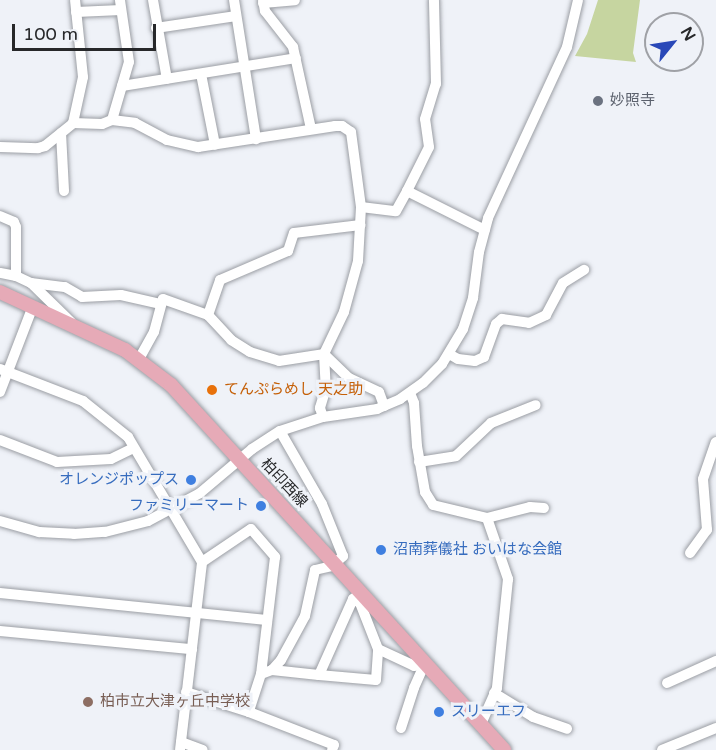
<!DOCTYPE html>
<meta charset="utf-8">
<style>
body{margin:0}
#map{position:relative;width:716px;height:750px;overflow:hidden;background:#eff2f8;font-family:"Varela Round","Noto Sans JP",sans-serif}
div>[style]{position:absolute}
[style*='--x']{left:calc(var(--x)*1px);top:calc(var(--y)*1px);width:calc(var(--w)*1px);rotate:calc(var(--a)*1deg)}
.green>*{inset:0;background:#c6d5a0}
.roads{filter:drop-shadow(0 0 2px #9b9ea4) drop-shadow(0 0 2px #9b9ea4)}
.minor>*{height:10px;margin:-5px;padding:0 5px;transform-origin:5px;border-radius:5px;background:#fff}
.major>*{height:14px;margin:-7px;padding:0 7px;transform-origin:7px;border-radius:7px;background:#e6aab7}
.dots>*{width:16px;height:16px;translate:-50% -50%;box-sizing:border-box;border:3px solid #eff2f8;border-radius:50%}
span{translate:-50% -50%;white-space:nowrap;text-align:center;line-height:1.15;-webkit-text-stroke:6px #eff2f8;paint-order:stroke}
.worship-label{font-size:15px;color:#5b616d}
.left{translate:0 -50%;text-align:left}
.food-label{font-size:15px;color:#c56008}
.shop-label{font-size:15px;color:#366cbe}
.right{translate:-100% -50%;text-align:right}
.street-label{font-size:15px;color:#27282a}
.education-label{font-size:15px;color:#785e54}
.north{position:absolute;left:644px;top:12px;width:60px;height:60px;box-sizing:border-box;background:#eff2f8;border:2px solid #9fa1a6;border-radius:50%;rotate:60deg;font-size:16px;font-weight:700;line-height:24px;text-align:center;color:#27282a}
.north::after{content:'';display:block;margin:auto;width:21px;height:27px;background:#2948b8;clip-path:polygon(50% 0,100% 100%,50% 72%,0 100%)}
.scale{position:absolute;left:12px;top:24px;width:144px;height:27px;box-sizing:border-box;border:3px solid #27282a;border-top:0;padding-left:8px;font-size:18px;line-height:21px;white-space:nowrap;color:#27282a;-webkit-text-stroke:4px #eff2f8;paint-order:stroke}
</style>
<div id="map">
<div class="green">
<div style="clip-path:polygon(598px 0,640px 0,633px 53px,636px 62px,575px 56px,587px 34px)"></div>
</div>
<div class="roads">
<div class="minor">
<div style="--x:153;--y:0;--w:80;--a:80"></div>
<div style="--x:234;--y:0;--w:141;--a:81"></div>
<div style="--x:263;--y:0;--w:11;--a:80"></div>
<div style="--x:265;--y:11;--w:46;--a:52.1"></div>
<div style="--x:293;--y:47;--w:84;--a:77.6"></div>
<div style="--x:263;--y:3;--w:32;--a:-5"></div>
<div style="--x:76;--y:12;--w:45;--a:-2.5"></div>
<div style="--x:156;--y:28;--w:81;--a:-8.5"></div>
<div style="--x:201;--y:74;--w:72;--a:78.8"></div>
<div style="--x:122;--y:86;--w:176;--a:-9.1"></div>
<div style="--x:112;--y:120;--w:60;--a:-73.7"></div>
<div style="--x:129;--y:62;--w:63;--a:-98.3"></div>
<div style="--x:73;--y:123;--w:47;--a:-77.7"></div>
<div style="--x:83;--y:77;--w:77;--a:-95.9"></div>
<div style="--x:61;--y:133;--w:58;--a:87"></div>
<div style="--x:0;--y:147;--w:38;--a:2"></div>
<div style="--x:38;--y:148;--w:7;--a:-16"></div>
<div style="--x:45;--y:146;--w:36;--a:-39"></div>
<div style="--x:73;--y:123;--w:29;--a:2"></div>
<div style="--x:102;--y:124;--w:11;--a:-22"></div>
<div style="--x:112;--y:120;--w:23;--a:7"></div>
<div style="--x:135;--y:123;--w:36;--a:28"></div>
<div style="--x:167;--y:140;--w:32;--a:13"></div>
<div style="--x:198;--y:147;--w:139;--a:-8.7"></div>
<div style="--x:335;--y:126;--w:7;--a:0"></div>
<div style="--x:342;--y:126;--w:11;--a:34"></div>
<div style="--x:351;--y:132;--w:76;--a:82.4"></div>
<div style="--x:361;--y:207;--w:54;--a:93.2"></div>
<div style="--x:358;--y:261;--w:53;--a:105.4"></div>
<div style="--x:344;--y:312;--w:47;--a:115.5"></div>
<div style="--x:324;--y:354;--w:34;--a:87"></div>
<div style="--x:326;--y:388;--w:21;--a:107"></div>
<div style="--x:320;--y:408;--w:9;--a:72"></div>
<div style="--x:407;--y:191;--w:49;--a:-63.4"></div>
<div style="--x:429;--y:147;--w:28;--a:-98"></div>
<div style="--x:425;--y:119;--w:37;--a:-73"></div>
<div style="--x:436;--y:84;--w:84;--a:-91.4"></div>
<div style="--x:361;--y:207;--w:35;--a:7"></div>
<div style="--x:396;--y:211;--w:23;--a:-61"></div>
<div style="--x:407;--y:191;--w:87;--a:26.6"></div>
<div style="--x:0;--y:216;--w:15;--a:23"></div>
<div style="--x:14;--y:222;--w:5;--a:68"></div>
<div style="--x:16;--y:227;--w:49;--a:90"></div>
<div style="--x:16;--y:276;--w:16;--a:-169"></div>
<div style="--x:16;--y:276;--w:17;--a:25"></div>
<div style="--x:31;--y:283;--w:34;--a:7"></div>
<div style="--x:65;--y:287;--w:20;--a:30"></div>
<div style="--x:82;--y:297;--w:39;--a:-3"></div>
<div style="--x:121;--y:295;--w:41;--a:12.7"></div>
<div style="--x:31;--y:283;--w:56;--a:44.3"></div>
<div style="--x:208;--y:315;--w:34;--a:47"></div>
<div style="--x:231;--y:340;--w:22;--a:32"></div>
<div style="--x:250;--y:352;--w:30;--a:17"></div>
<div style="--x:279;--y:361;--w:46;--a:-8.8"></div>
<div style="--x:324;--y:354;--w:35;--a:44"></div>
<div style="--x:349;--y:378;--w:33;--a:25"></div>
<div style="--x:379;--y:392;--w:15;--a:70"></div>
<div style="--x:449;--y:354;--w:10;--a:29"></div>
<div style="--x:458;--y:359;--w:17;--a:7"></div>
<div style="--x:475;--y:361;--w:10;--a:-24"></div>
<div style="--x:484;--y:357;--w:35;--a:-70"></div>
<div style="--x:496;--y:324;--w:8;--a:-40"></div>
<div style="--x:502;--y:319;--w:27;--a:8"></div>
<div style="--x:529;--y:323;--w:19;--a:-25"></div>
<div style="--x:546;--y:315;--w:36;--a:-62"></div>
<div style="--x:563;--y:283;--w:25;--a:-32"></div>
<div style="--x:139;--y:359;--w:31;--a:-61"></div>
<div style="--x:154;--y:332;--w:34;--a:-75"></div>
<div style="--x:163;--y:299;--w:48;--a:19.6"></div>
<div style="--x:208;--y:315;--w:37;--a:-71"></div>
<div style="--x:220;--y:280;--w:74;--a:-23.1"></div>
<div style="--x:288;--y:251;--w:19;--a:-72"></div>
<div style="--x:294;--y:233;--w:67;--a:-6.8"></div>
<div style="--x:0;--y:369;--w:89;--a:21.1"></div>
<div style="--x:83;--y:401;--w:58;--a:38.7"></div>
<div style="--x:128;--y:437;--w:145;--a:59.4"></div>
<div style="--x:202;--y:562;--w:59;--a:-34"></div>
<div style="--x:251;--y:529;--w:37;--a:49"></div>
<div style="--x:275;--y:557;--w:118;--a:96.8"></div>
<div style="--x:261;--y:674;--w:40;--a:108"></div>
<div style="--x:0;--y:392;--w:92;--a:-69"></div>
<div style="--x:410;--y:393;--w:11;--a:68"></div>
<div style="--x:414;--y:403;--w:43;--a:86"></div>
<div style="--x:417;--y:446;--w:47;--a:80.1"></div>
<div style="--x:425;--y:492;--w:15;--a:58"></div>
<div style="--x:433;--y:505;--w:56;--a:13.5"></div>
<div style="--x:487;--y:518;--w:65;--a:71"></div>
<div style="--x:508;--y:579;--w:110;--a:95.8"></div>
<div style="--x:497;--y:688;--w:39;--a:114"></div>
<div style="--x:0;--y:440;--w:61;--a:21.1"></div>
<div style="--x:57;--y:462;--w:54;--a:-3.2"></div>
<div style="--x:111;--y:459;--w:25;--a:-26"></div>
<div style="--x:419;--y:462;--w:37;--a:-9"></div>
<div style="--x:456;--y:456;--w:48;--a:-43.3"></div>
<div style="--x:491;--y:423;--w:48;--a:-21.8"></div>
<div style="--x:487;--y:518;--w:44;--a:-14.3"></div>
<div style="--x:530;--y:507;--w:14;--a:4"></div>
<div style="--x:0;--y:521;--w:41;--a:15.8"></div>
<div style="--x:39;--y:532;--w:35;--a:3"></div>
<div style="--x:74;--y:534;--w:31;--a:-4"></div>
<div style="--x:105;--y:532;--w:44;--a:-14.3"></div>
<div style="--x:148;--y:521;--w:59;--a:-28.3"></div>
<div style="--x:200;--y:493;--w:68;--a:-40.2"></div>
<div style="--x:252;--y:449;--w:33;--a:-33"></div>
<div style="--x:280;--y:431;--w:45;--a:-18"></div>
<div style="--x:323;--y:417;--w:55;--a:-8.4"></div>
<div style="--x:377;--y:409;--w:25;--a:-23"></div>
<div style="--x:400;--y:399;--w:28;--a:-35"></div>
<div style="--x:423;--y:383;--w:27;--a:-45"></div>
<div style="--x:442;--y:364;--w:41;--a:-59"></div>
<div style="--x:463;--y:329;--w:33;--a:-72"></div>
<div style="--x:473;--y:298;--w:46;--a:-82.6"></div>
<div style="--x:479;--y:252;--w:35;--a:-75"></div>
<div style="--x:488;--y:218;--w:188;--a:-65.2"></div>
<div style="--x:567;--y:47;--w:48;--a:-76.8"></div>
<div style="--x:690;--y:553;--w:29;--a:-54"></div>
<div style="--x:707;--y:530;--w:51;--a:-94.5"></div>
<div style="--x:703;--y:479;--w:39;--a:-71"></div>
<div style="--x:0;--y:593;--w:268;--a:5.8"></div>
<div style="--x:353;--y:599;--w:8;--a:30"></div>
<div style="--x:360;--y:603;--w:49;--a:68.6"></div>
<div style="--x:0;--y:631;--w:193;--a:5.4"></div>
<div style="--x:272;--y:670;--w:47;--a:6.1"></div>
<div style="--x:319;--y:675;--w:83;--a:-65.9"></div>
<div style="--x:353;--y:599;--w:11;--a:-41"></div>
<div style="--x:261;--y:674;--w:12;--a:-20"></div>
<div style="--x:272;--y:670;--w:13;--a:-48"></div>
<div style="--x:281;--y:660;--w:50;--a:-61.4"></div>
<div style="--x:305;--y:616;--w:47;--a:-77.7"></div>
<div style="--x:315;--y:570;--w:17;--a:-13"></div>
<div style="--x:332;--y:566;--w:15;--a:-42"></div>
<div style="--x:343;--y:556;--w:56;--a:-112"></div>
<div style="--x:322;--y:504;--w:84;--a:-119.9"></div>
<div style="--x:319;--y:675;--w:57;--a:5"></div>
<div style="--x:376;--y:680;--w:31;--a:-86"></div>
<div style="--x:378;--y:649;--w:40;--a:25"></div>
<div style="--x:414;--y:666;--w:11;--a:-15"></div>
<div style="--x:425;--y:663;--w:27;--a:114"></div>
<div style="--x:414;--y:688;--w:42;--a:108"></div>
<div style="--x:667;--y:683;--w:54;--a:-24.2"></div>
<div style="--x:186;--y:692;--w:66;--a:17.6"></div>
<div style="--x:249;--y:712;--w:91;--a:21.2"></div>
<div style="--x:334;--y:745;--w:5;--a:112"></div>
<div style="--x:494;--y:693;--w:46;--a:31.6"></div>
<div style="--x:533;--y:717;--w:36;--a:19"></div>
<div style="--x:181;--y:742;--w:23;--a:20"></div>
<div style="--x:180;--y:750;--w:189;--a:-83.3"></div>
<div style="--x:662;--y:750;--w:58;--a:-22.2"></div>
</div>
<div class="major">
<div style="--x:0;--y:292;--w:138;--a:24.9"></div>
<div style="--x:125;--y:350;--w:58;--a:37.3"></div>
<div style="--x:171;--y:385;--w:494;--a:47.6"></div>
</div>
</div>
<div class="dots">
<div style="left:598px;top:101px;background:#6b7280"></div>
<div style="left:212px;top:390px;background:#e8710a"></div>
<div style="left:191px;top:480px;background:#3f7fe0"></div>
<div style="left:261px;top:506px;background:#3f7fe0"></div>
<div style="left:381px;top:550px;background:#3f7fe0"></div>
<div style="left:88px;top:702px;background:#8d6e63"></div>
<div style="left:439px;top:712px;background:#3f7fe0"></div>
</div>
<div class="worship-label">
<span class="left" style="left:610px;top:101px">妙照寺</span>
</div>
<div class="food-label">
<span class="left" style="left:224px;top:390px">てんぷらめし 天之助</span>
</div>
<div class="shop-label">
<span class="right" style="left:179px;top:480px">オレンジポップス</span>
<span class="right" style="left:249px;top:506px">ファミリーマート</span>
<span class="left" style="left:393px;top:550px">沼南葬儀社 おいはな会館</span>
<span class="left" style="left:451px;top:712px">スリーエフ</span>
</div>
<div class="street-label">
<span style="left:284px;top:483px;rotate:47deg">柏印西線</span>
</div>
<div class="education-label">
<span class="left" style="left:100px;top:702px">柏市立大津ヶ丘中学校</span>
</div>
<div class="north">N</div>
<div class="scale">100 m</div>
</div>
